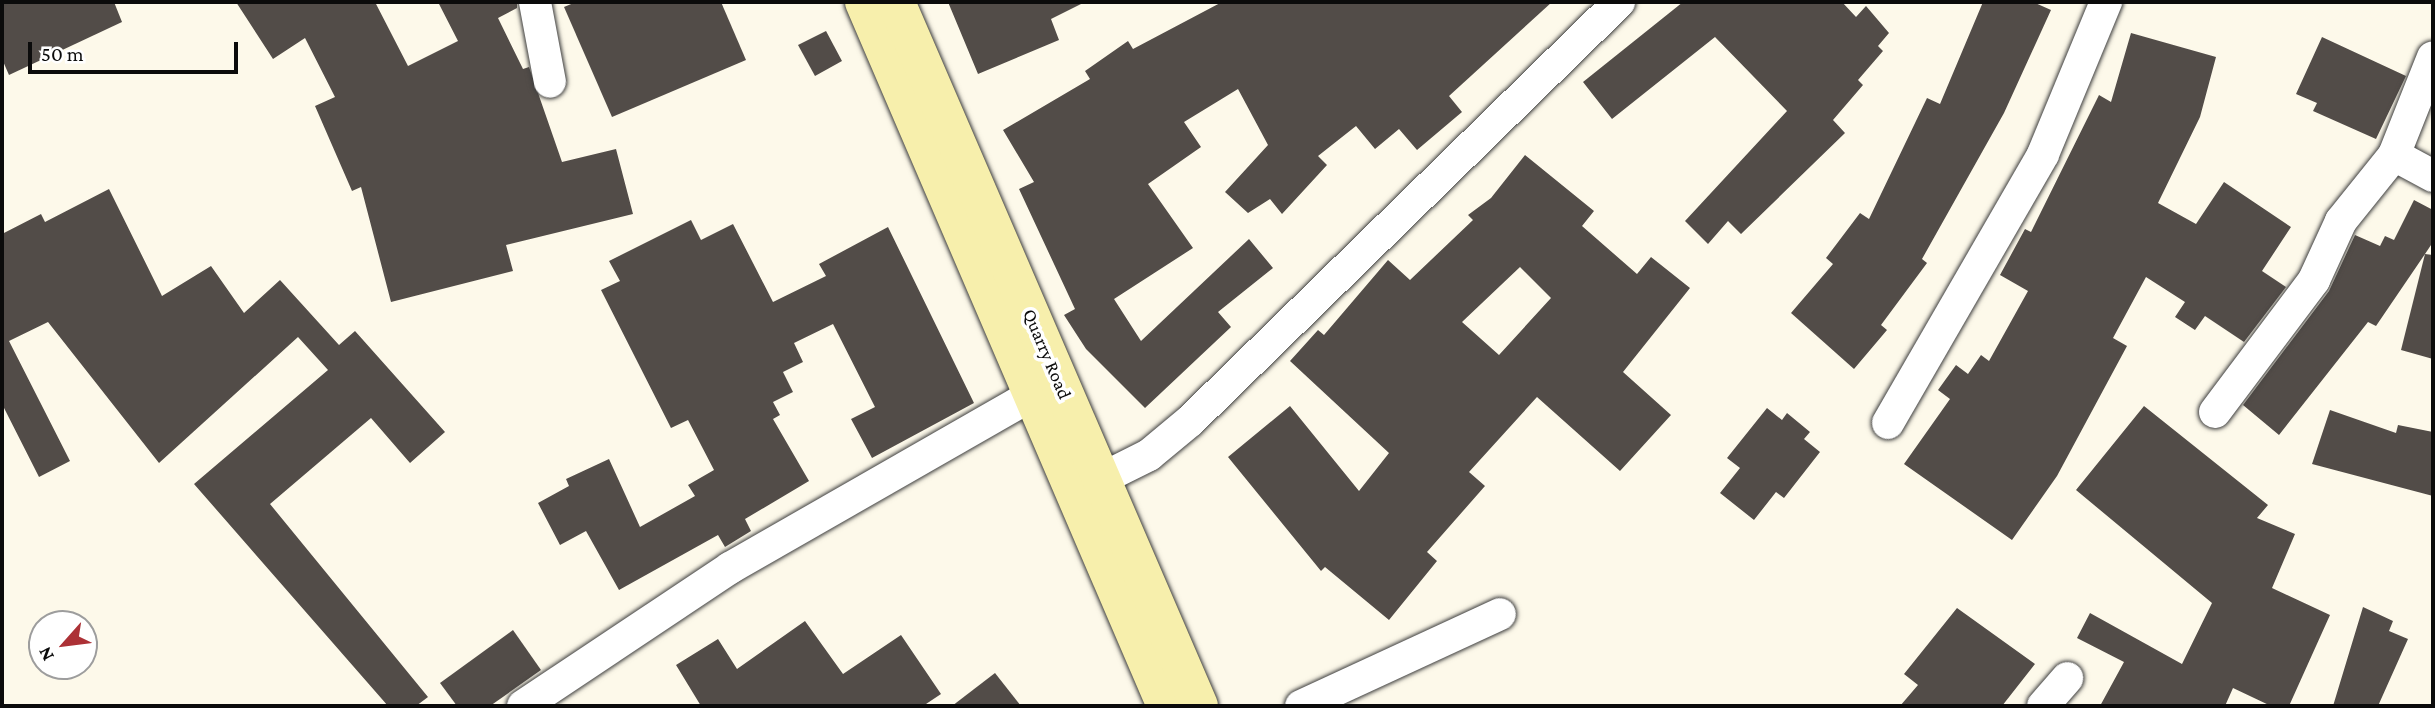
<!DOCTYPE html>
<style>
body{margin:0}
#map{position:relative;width:2435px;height:708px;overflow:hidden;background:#fdf9ea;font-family:"Crimson Pro",serif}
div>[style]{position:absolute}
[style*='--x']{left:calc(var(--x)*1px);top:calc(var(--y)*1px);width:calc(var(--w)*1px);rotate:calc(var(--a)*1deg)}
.building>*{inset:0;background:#524c48}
.roads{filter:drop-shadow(0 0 2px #3e3e3e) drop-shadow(0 0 2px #3e3e3e)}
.minor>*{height:32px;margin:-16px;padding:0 16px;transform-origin:16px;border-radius:16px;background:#fff}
.secondary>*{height:38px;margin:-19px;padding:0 19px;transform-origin:19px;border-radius:19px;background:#f7efac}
span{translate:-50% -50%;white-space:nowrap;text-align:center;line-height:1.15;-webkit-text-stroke:7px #fff;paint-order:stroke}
.street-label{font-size:19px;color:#0b0b0b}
.frame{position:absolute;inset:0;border:4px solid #0b0b0b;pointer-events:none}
.north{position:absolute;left:28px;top:610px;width:70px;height:70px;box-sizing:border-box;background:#fff;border:2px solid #9d9d9d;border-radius:50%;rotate:242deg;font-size:19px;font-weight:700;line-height:28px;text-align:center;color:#0b0b0b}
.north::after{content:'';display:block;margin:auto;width:24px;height:32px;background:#ac3136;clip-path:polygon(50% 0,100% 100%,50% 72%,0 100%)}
.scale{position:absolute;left:28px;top:42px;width:210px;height:32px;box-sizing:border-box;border:4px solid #0b0b0b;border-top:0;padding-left:9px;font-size:21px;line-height:24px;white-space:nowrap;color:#0b0b0b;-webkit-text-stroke:5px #fff;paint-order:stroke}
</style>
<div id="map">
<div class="building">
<div style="clip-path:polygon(2px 2px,114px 2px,122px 22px,9px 75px,2px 59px)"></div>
<div style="clip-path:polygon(236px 2px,375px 2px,408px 66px,458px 41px,438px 2px,517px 2px,517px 8px,498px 18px,523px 69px,529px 67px,562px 162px,616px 149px,633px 214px,506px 245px,513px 271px,391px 302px,361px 187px,352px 191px,315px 106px,335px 97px,305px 38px,273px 59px)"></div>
<div style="clip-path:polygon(576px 2px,721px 2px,746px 60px,612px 117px,564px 7px)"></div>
<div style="clip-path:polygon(948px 2px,1085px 2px,1051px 19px,1059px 40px,978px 74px)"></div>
<div style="clip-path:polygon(1222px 2px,1552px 2px,1449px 96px,1462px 112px,1417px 150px,1399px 129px,1375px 149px,1356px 126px,1318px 156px,1327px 165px,1282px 214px,1270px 199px,1248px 213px,1225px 192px,1268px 145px,1238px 89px,1184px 122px,1201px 147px,1148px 184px,1193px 248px,1114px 299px,1141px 341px,1249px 239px,1273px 268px,1218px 312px,1231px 327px,1145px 408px,1086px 349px,1064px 315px,1075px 309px,1019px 189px,1034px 182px,1003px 130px,1090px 79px,1085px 71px,1128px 41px,1133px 49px)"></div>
<div style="clip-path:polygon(1683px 2px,1842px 2px,1856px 17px,1866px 6px,1889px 33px,1878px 46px,1883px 51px,1858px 80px,1863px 85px,1833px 120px,1845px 133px,1741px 234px,1728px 221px,1708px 244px,1685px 221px,1787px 111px,1715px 37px,1612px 119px,1583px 82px)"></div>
<div style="clip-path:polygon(1983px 2px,2033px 2px,2051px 10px,2004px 113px,1922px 259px,1927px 263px,1881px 325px,1887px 330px,1854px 369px,1791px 313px,1833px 264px,1826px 258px,1860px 213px,1869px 219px,1927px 98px,1940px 104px)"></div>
<div style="clip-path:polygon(826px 31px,842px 61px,815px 76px,798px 45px)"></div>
<div style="clip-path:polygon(2131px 33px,2216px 57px,2200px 117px,2158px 203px,2196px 224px,2224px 182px,2291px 227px,2262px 271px,2286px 287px,2244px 342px,2205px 316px,2195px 330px,2175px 317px,2185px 302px,2146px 277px,2113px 338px,2127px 346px,2057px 476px,2012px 540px,1904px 464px,1950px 399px,1938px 390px,1956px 365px,1968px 374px,1981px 355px,1989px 361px,2028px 291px,2000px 275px,2025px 229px,2031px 232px,2099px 95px,2111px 102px)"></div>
<div style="clip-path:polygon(2322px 37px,2406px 76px,2376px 139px,2313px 111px,2317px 103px,2296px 94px)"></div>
<div style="clip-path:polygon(evenodd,1525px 155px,1594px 211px,1582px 226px,1637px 274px,1651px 257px,1690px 288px,1623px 372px,1671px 415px,1620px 471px,1537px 397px,1469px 472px,1485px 486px,1427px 552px,1437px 561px,1389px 620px,1325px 567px,1321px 571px,1228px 457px,1290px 406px,1359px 491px,1389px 453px,1290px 361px,1318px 330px,1324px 335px,1388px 260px,1410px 280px,1473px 220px,1468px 215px,1491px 198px,1525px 155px,1520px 267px,1551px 298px,1499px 355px,1462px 322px,1520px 267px)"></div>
<div style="clip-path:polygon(109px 189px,162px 296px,211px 266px,244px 313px,280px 280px,339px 345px,355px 331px,445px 432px,410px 463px,371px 418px,270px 504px,428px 697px,416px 706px,388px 706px,194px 484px,328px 370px,298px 337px,159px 463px,48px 322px,9px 341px,70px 461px,39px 477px,2px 404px,2px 234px,41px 214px,45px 222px)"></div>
<div style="clip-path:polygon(2414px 200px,2433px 210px,2433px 242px,2425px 254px,2433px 255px,2433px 359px,2401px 350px,2425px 254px,2376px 326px,2368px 322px,2279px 435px,2243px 405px,2329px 291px,2355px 235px,2380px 246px,2385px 236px,2394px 240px)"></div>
<div style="clip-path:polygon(691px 220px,701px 240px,733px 224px,773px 302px,826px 276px,819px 264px,888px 227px,974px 403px,872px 458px,851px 419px,875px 407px,833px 324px,794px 343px,803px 362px,783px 372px,793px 392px,773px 402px,780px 415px,773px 419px,809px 481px,745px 519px,751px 531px,725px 547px,718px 535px,619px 590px,586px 531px,560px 545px,538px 503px,569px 486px,566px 479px,609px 459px,640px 527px,695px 496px,688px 485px,714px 470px,688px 420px,671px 428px,601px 290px,620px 281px,609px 261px)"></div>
<div style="clip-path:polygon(2144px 406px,2268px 505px,2257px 518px,2295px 534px,2272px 588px,2330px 615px,2289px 706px,2271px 706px,2233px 688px,2225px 706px,2100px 706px,2124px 662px,2077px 638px,2090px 613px,2182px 664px,2212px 603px,2076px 490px)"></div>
<div style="clip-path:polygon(1767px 408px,1782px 420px,1787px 413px,1810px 432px,1804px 439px,1820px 452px,1784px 498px,1776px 492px,1754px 520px,1720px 493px,1740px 468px,1727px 458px)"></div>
<div style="clip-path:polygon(2330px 410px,2396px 433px,2398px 425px,2433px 432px,2433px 496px,2312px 464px)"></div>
<div style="clip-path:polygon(2363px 607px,2393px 621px,2389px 631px,2408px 639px,2378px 706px,2333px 706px)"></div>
<div style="clip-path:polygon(1957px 608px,2035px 664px,2002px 706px,1900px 706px,1918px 685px,1904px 674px)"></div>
<div style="clip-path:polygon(805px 621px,843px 674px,901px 635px,941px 694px,923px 706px,701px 706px,676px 665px,718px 639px,737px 669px)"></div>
<div style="clip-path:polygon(513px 630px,541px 670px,490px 706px,457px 706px,440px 683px)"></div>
<div style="clip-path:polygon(995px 673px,1021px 706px,952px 706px)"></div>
</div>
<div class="roads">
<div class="minor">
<div style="--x:535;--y:2;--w:81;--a:79.4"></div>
<div style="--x:2394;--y:155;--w:44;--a:28.3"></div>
<div style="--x:2215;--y:412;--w:165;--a:-53.1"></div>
<div style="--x:2314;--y:280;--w:65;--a:-65.4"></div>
<div style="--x:2341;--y:221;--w:85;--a:-51.2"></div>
<div style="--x:2394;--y:155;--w:105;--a:-68.3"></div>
<div style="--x:1888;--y:423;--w:310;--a:-60"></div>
<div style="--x:2043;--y:154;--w:165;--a:-67.5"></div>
<div style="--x:1101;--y:479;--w:54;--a:-26.6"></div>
<div style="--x:1149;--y:455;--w:53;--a:-39.7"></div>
<div style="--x:1190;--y:421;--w:600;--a:-44.32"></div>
<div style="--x:523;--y:706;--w:249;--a:-33.7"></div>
<div style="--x:730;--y:568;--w:348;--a:-29.8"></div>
<div style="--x:1301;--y:706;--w:219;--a:-24.8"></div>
<div style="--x:2043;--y:706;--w:37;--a:-49"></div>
</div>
<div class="secondary">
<div style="--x:864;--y:2;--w:766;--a:66.78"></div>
<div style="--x:896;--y:2;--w:766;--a:66.71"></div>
</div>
</div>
<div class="street-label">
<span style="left:1047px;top:354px;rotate:67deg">Quarry Road</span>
</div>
<div class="frame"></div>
<div class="north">N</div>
<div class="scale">50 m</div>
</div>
